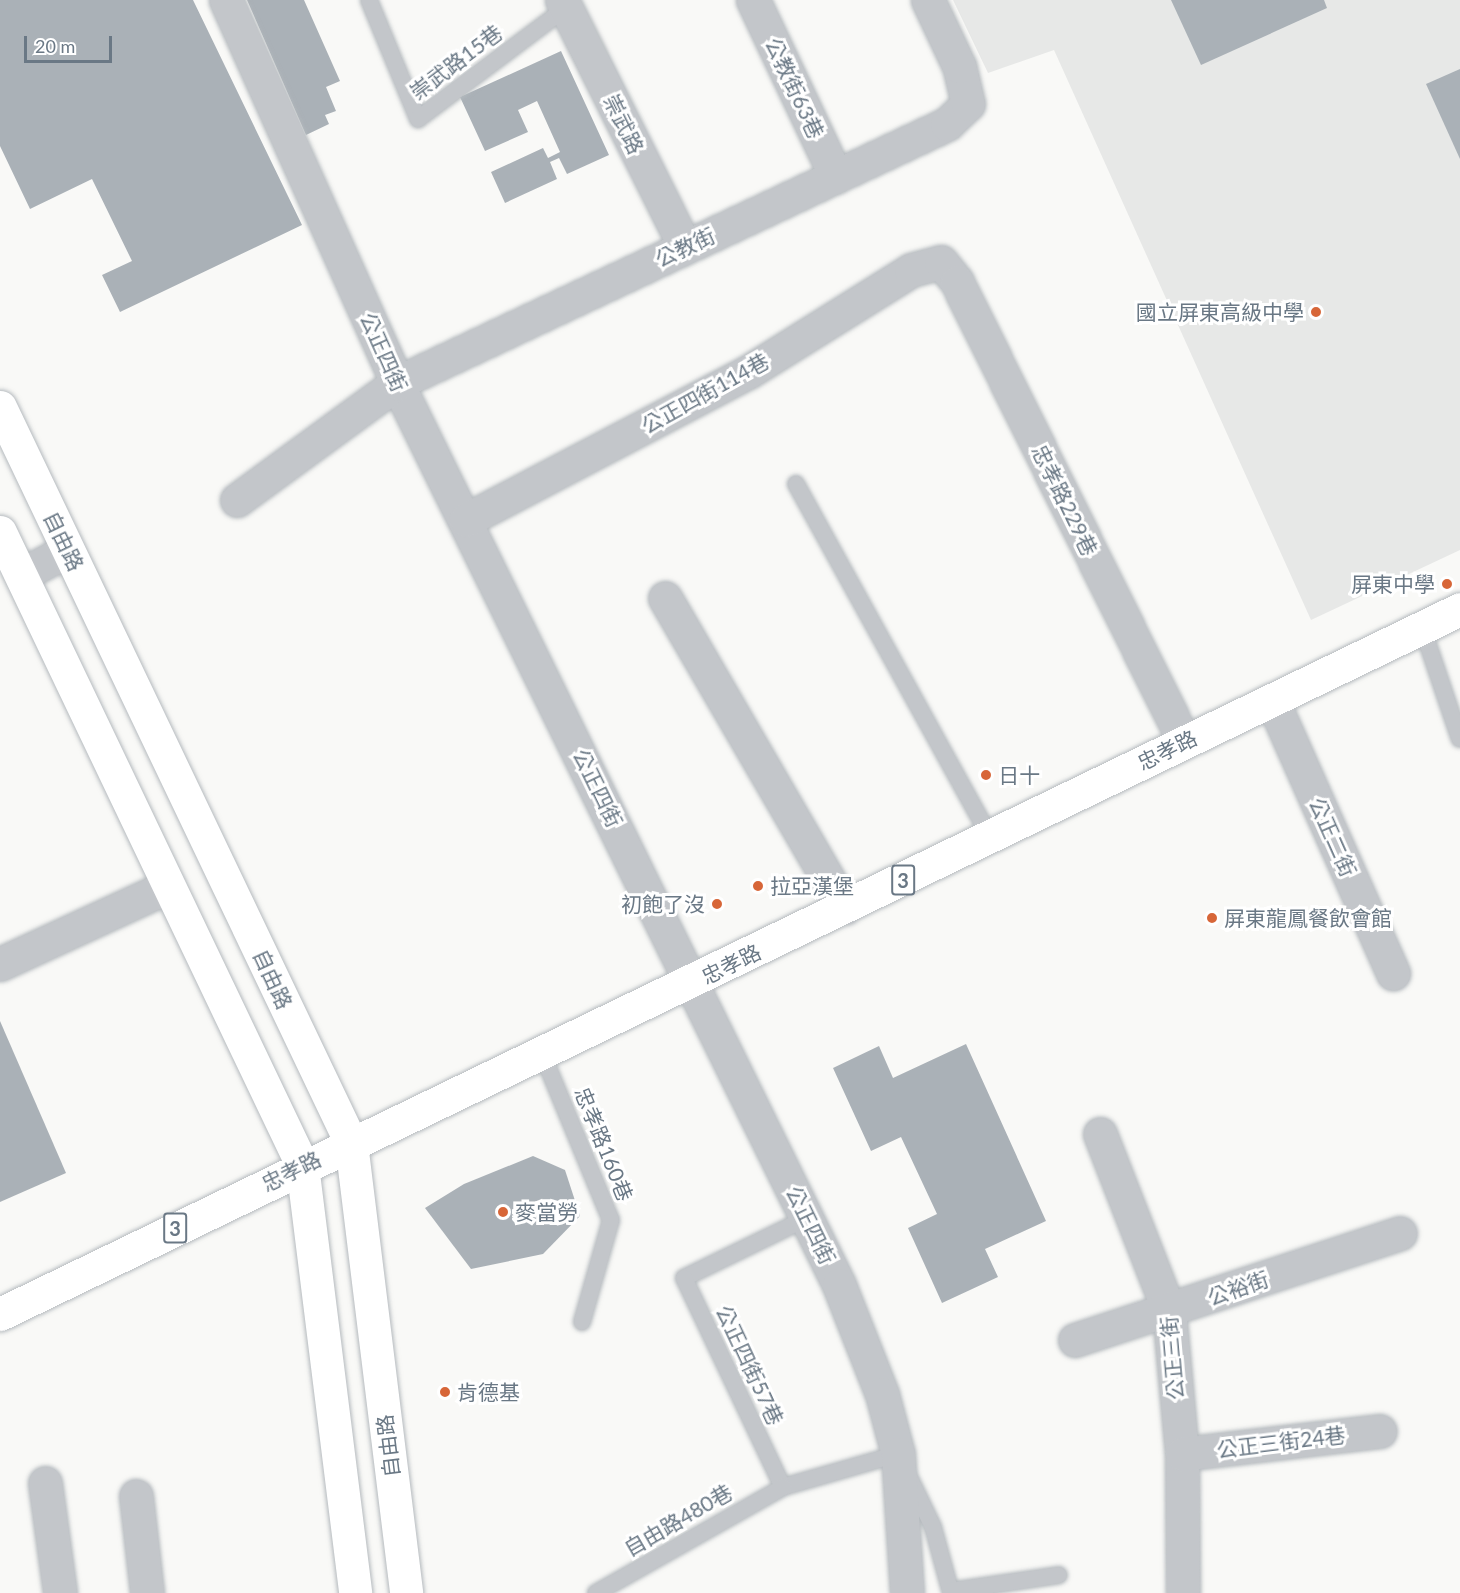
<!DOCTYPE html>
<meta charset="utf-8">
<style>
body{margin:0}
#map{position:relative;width:1460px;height:1593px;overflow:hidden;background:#f9f9f7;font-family:Lato,"Noto Sans TC",sans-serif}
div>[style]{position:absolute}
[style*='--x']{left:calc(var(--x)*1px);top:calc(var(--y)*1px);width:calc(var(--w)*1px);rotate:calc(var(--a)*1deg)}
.built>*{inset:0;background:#e7e8e7}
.building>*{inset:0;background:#aab1b7}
.roads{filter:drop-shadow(0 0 2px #b5babe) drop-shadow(0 0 2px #b5babe)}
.lane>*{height:16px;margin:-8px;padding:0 8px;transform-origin:8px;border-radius:8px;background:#c3c6ca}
.street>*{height:33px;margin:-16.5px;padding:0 16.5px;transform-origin:16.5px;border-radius:16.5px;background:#c3c6ca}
.secondary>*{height:33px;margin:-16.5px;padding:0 16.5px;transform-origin:16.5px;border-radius:16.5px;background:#fff}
.primary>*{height:33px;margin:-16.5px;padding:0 16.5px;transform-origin:16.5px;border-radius:16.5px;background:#fff}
.dots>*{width:16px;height:16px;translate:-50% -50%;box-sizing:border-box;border:3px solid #fff;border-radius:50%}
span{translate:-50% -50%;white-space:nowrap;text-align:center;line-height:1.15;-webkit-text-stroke:6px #fff;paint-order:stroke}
.shield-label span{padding:2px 4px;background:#fff;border:2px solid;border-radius:4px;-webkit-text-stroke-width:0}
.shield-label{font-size:20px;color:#6a7885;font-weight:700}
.street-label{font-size:21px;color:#6a7885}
.poi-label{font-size:21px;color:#6a7885}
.right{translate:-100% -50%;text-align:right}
.left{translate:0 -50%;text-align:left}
.scale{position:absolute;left:24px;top:36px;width:88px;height:27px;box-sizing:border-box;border:3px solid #6a7885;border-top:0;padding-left:8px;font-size:18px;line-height:21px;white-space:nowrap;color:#6a7885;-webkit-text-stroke:4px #fff;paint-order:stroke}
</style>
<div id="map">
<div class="built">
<div style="clip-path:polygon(953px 0,1460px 0,1460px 550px,1311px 620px,1054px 50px,988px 73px)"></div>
</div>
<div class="building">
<div style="clip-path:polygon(0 0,193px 0,302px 225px,120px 312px,102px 275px,132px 261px,92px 179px,30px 209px,0 146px)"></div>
<div style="clip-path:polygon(247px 0,304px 0,340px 81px,326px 87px,336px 111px,325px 115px,329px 124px,306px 135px)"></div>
<div style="clip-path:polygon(1171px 0,1324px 0,1327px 8px,1201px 65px)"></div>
<div style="clip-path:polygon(561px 51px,609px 155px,567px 174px,559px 158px,550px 162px,557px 179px,505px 203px,491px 172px,543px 148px,548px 158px,560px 152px,537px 101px,518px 110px,528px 132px,485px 151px,460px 97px)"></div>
<div style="clip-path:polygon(1460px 69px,1460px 159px,1426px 84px)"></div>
<div style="clip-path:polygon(0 1021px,66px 1173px,0 1202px)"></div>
<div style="clip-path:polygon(966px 1044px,1046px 1221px,985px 1249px,998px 1277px,942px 1303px,908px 1228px,937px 1214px,901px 1137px,871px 1151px,833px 1068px,879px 1046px,893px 1078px)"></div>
<div style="clip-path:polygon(533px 1156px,565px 1170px,580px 1216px,543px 1254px,471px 1269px,425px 1208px,464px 1184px)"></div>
</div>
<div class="roads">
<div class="lane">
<div style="--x:369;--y:0;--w:129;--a:67.6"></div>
<div style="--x:418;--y:119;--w:185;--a:-36.9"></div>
<div style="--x:796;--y:484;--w:403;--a:61.2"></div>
<div style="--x:1422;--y:627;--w:118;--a:71.3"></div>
<div style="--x:542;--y:1053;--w:181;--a:67.6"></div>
<div style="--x:611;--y:1220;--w:106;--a:105.9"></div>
<div style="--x:807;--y:1218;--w:137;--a:154"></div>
<div style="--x:684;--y:1278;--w:231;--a:64.7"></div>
<div style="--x:783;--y:1487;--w:120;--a:-16"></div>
<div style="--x:898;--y:1454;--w:81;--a:64.4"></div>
<div style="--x:933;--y:1527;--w:68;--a:74.7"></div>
<div style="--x:951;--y:1591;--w:109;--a:-8.4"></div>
<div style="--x:596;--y:1593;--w:215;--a:-29.5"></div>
</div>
<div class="street">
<div style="--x:226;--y:0;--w:419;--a:65.9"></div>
<div style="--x:397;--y:383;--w:1004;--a:63.89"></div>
<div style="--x:839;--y:1285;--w:117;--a:68.5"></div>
<div style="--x:882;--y:1394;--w:62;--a:75.1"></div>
<div style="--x:898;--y:1454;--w:139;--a:86.3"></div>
<div style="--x:562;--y:0;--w:276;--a:63.5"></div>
<div style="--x:753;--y:0;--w:195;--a:64.8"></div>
<div style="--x:237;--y:500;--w:198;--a:-36.2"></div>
<div style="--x:397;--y:383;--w:608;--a:-25.22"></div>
<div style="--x:947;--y:124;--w:29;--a:-44"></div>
<div style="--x:968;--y:104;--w:39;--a:-103"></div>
<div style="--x:959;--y:66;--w:73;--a:-115.2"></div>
<div style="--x:466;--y:520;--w:318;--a:-27.7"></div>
<div style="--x:748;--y:372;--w:192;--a:-32"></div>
<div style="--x:911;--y:270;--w:31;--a:-15"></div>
<div style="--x:941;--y:262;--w:26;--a:51"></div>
<div style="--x:957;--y:282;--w:512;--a:63.69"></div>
<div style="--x:21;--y:575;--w:53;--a:-28"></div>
<div style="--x:665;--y:598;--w:358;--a:59.9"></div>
<div style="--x:1272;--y:700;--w:299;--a:66.1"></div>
<div style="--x:0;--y:964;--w:186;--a:-24.8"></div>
<div style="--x:1100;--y:1134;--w:190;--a:68.7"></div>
<div style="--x:1169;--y:1311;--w:144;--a:84.8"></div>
<div style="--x:1182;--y:1454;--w:139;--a:89.6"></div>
<div style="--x:1075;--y:1340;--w:342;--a:-18.2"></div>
<div style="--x:1182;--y:1454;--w:199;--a:-6.6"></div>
<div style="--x:45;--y:1483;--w:111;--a:82.2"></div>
<div style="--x:136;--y:1496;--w:98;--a:83.5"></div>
</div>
<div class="secondary">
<div style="--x:0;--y:407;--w:815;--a:64.5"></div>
<div style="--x:351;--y:1143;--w:453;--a:83"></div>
<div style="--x:0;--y:532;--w:701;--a:64.49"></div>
<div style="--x:302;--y:1165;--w:431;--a:82.9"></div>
</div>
<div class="primary">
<div style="--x:0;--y:1314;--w:1621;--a:-25.77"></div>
</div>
</div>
<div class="dots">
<div style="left:1316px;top:312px;background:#d76638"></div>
<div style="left:1447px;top:584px;background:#d76638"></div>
<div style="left:986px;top:775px;background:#d76638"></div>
<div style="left:758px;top:886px;background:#d76638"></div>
<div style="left:717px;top:904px;background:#d76638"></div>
<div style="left:1212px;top:918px;background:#d76638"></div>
<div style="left:503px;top:1212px;background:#d76638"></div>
<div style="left:445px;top:1392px;background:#d76638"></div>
</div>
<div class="shield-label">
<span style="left:903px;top:880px">3</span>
<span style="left:175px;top:1228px">3</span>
</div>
<div class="street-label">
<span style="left:456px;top:62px;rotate:-37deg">崇武路15巷</span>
<span style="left:795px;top:88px;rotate:65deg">公教街63巷</span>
<span style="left:624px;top:124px;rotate:64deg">崇武路</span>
<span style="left:685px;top:247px;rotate:-25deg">公教街</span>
<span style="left:384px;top:352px;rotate:66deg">公正四街</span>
<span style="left:705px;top:393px;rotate:-29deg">公正四街114巷</span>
<span style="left:1065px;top:500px;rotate:64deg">忠孝路229巷</span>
<span style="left:64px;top:541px;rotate:64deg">自由路</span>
<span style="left:1167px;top:750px;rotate:-26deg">忠孝路</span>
<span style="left:598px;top:788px;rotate:64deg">公正四街</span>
<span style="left:1333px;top:837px;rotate:66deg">公正二街</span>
<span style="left:731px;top:964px;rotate:-26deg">忠孝路</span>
<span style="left:273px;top:979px;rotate:65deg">自由路</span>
<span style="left:604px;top:1144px;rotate:68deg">忠孝路160巷</span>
<span style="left:291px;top:1171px;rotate:-26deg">忠孝路</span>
<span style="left:811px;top:1225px;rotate:64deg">公正四街</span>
<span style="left:1238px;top:1288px;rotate:-19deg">公裕街</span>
<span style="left:1172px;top:1358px;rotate:-95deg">公正三街</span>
<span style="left:750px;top:1365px;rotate:65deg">公正四街57巷</span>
<span style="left:1281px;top:1442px;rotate:-7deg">公正三街24巷</span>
<span style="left:388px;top:1446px;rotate:-97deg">自由路</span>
<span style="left:678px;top:1520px;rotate:-30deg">自由路480巷</span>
</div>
<div class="poi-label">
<span class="right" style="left:1304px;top:312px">國立屏東高級中學</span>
<span class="right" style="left:1435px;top:584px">屏東中學</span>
<span class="left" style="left:998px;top:775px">日十</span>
<span class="left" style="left:770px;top:886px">拉亞漢堡</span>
<span class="right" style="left:705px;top:904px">初飽了沒</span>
<span class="left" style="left:1224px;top:918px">屏東龍鳳餐飲會館</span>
<span class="left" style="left:515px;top:1212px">麥當勞</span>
<span class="left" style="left:457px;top:1392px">肯德基</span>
</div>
<div class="scale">20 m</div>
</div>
